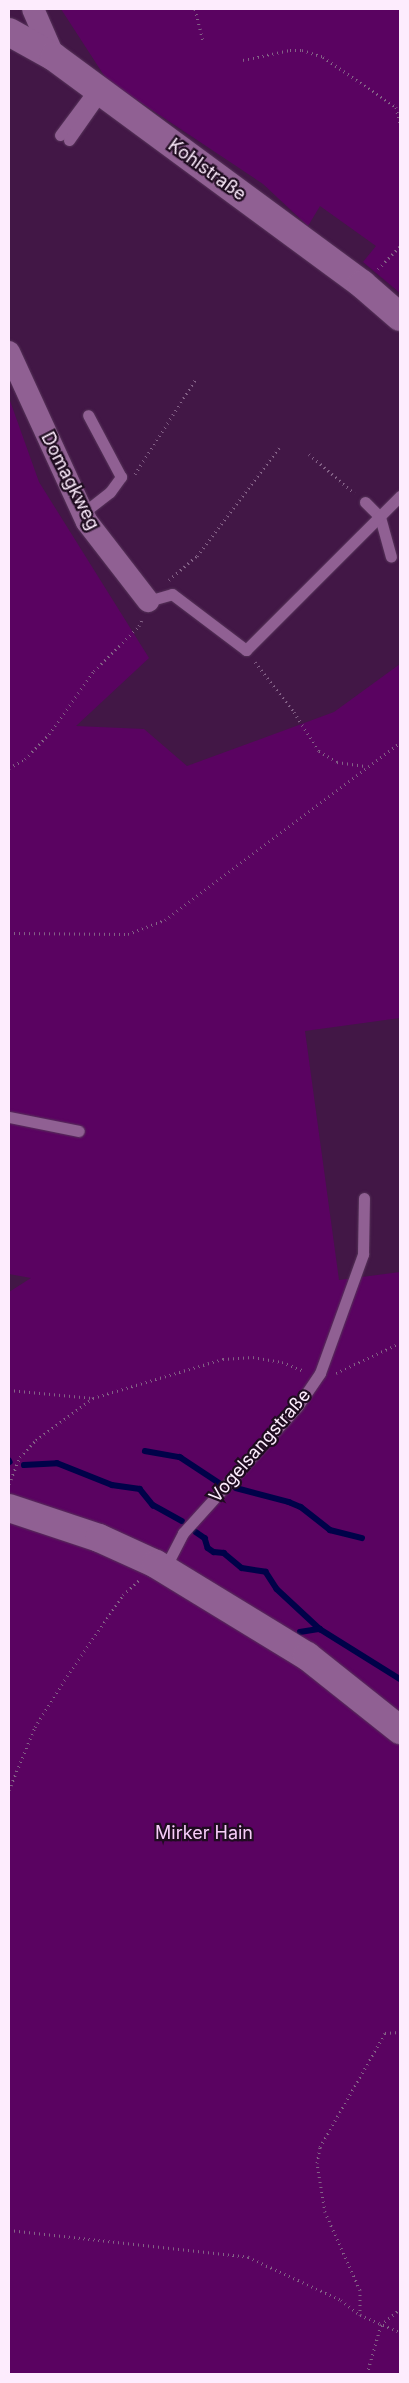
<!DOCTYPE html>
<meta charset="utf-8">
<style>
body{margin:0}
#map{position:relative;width:409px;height:2383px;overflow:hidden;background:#421746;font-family:Inter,sans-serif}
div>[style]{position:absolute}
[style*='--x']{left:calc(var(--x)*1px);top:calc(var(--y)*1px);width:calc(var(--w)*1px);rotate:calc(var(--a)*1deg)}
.green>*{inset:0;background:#5a0361}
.stream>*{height:5.5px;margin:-2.75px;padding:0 2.75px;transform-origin:2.75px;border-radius:2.75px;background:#000249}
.path>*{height:3px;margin-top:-1.5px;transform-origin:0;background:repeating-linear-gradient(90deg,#836186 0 1px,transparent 0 5px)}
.roads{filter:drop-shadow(0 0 1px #563459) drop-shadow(0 0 1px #563459)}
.lane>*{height:11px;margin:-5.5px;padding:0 5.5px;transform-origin:5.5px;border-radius:5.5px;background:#906093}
.street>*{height:22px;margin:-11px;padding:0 11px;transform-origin:11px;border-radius:11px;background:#906093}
.secondary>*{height:28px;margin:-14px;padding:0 14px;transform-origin:14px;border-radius:14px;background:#906093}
span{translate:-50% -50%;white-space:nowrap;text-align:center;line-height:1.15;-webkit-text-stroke:4.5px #1f0c20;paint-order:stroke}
.street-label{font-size:18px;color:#fdecfd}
.park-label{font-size:18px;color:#f7cdf9}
.frame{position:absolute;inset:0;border:10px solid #fdecfd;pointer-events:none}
</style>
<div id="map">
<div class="green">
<div style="clip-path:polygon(61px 9px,400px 9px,400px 293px,363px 262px,376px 246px,320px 206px,308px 226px,263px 184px,107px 80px)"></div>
<div style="clip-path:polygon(9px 398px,39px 482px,149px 658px,76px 726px,144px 729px,187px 766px,334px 712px,400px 664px,400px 1018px,305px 1031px,339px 1280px,400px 1272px,400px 2374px,9px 2374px,9px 1292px,31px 1278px,9px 1274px)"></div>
</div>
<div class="stream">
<div style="--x:145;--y:1451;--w:36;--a:10"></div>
<div style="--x:180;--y:1457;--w:49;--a:33.4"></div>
<div style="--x:9;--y:1460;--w:2;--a:63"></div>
<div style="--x:24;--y:1465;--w:33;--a:-3"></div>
<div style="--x:57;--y:1463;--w:59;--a:21.8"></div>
<div style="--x:112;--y:1485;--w:28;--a:8"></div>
<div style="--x:140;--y:1489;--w:21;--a:51"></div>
<div style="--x:153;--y:1505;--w:33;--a:29"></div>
<div style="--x:236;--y:1488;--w:55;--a:14.8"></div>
<div style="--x:289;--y:1502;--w:13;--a:23"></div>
<div style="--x:301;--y:1507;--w:37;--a:38"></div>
<div style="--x:330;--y:1530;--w:33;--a:14"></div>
<div style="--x:196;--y:1532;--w:11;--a:34"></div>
<div style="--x:205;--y:1538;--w:10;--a:73"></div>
<div style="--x:208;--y:1548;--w:7;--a:34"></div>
<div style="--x:214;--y:1552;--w:10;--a:6"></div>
<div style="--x:224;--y:1553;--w:23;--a:40"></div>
<div style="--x:242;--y:1568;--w:24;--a:9"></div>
<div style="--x:266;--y:1572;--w:20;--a:57"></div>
<div style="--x:277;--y:1589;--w:59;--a:42.9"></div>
<div style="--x:320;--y:1629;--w:94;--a:32"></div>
<div style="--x:300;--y:1632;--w:20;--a:-9"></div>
</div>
<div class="path">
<div style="--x:195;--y:9;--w:34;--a:76"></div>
<div style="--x:243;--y:60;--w:48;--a:-12"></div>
<div style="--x:290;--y:50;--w:12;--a:0"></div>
<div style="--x:302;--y:50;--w:22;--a:18"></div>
<div style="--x:323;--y:57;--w:88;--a:34.4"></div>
<div style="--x:396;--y:107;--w:17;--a:77"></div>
<div style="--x:378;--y:269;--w:32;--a:-46"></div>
<div style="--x:309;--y:454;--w:60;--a:40.9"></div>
<div style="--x:135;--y:474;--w:112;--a:-57.4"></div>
<div style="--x:169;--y:580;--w:37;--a:-41"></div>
<div style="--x:197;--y:556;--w:136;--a:-52.8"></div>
<div style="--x:255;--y:662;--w:63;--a:52"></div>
<div style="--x:294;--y:712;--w:46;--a:57.3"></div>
<div style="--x:319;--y:751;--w:21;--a:31"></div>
<div style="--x:337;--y:762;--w:30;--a:8"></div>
<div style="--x:9;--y:768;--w:18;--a:-29"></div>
<div style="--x:25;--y:759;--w:35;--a:-46"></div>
<div style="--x:49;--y:734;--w:77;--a:-54.5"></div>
<div style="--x:94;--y:671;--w:64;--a:-45"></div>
<div style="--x:139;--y:626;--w:8;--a:-67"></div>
<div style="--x:9;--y:933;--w:119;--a:0.5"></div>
<div style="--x:128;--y:934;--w:40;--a:-21"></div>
<div style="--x:165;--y:920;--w:294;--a:-37"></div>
<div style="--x:336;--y:1373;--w:71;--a:-25.1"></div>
<div style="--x:9;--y:1390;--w:84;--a:5.4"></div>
<div style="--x:9;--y:1484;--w:29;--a:-68"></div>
<div style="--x:20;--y:1457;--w:23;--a:-47"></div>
<div style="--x:36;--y:1440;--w:71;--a:-36.4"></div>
<div style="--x:93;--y:1398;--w:136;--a:-16.7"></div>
<div style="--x:223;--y:1359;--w:30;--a:-4"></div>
<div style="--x:253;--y:1357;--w:29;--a:10"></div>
<div style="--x:282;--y:1362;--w:24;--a:22"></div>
<div style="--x:9;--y:1790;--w:68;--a:-67.6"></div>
<div style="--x:35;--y:1727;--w:60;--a:-57.9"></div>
<div style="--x:67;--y:1676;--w:98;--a:-55.3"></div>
<div style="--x:123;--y:1595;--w:22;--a:-43"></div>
<div style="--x:9;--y:2230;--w:241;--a:6.4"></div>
<div style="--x:248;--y:2257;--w:102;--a:24.8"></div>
<div style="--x:341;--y:2300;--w:24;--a:38"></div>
<div style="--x:360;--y:2315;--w:43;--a:23"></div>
<div style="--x:360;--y:2315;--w:25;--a:-90"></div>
<div style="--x:360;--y:2290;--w:85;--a:-114.2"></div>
<div style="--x:325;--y:2212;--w:50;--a:-99.3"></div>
<div style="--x:317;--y:2163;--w:16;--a:-79"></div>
<div style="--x:320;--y:2147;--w:131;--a:-60.3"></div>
<div style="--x:385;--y:2033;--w:15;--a:-4"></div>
<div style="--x:367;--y:2374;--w:51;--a:-74.1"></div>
<div style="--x:381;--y:2325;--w:25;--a:-40"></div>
</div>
<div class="roads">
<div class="lane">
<div style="--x:60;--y:135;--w:59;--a:-53.3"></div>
<div style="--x:69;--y:140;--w:57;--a:-54.9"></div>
<div style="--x:365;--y:502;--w:21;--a:45"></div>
<div style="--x:380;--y:517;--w:41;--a:74.6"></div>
<div style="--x:83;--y:513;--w:34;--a:-38"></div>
<div style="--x:110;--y:492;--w:19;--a:-54"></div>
<div style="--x:121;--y:477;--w:70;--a:-118"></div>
<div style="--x:148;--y:601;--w:25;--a:-16"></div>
<div style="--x:172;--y:594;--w:93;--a:37.1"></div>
<div style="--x:246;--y:650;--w:218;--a:-45"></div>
<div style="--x:9;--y:1117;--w:71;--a:11.3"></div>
<div style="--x:164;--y:1570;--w:42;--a:-62.8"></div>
<div style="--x:183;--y:1533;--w:170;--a:-47.9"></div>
<div style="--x:297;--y:1407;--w:41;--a:-55.9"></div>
<div style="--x:320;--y:1373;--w:127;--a:-70.1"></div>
<div style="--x:363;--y:1254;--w:56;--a:-89"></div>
</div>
<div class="street">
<div style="--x:33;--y:9;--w:52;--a:66.4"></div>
<div style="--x:9;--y:352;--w:187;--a:65.4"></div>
<div style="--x:87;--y:522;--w:100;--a:52.3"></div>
</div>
<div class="secondary">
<div style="--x:9;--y:32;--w:51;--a:29.1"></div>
<div style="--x:54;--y:57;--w:383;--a:36.4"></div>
<div style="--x:362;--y:284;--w:50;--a:41"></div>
<div style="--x:9;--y:1508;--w:95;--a:18.4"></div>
<div style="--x:99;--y:1538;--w:63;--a:24.5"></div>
<div style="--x:156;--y:1564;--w:177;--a:31.4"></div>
<div style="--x:307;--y:1656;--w:119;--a:38.5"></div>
</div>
</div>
<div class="street-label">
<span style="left:207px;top:170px;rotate:36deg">Kohlstraße</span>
<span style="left:70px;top:481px;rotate:63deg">Domagkweg</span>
<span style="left:260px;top:1446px;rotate:-49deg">Vogelsangstraße</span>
</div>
<div class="park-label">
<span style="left:204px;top:1833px">Mirker Hain</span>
</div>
<div class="frame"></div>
</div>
